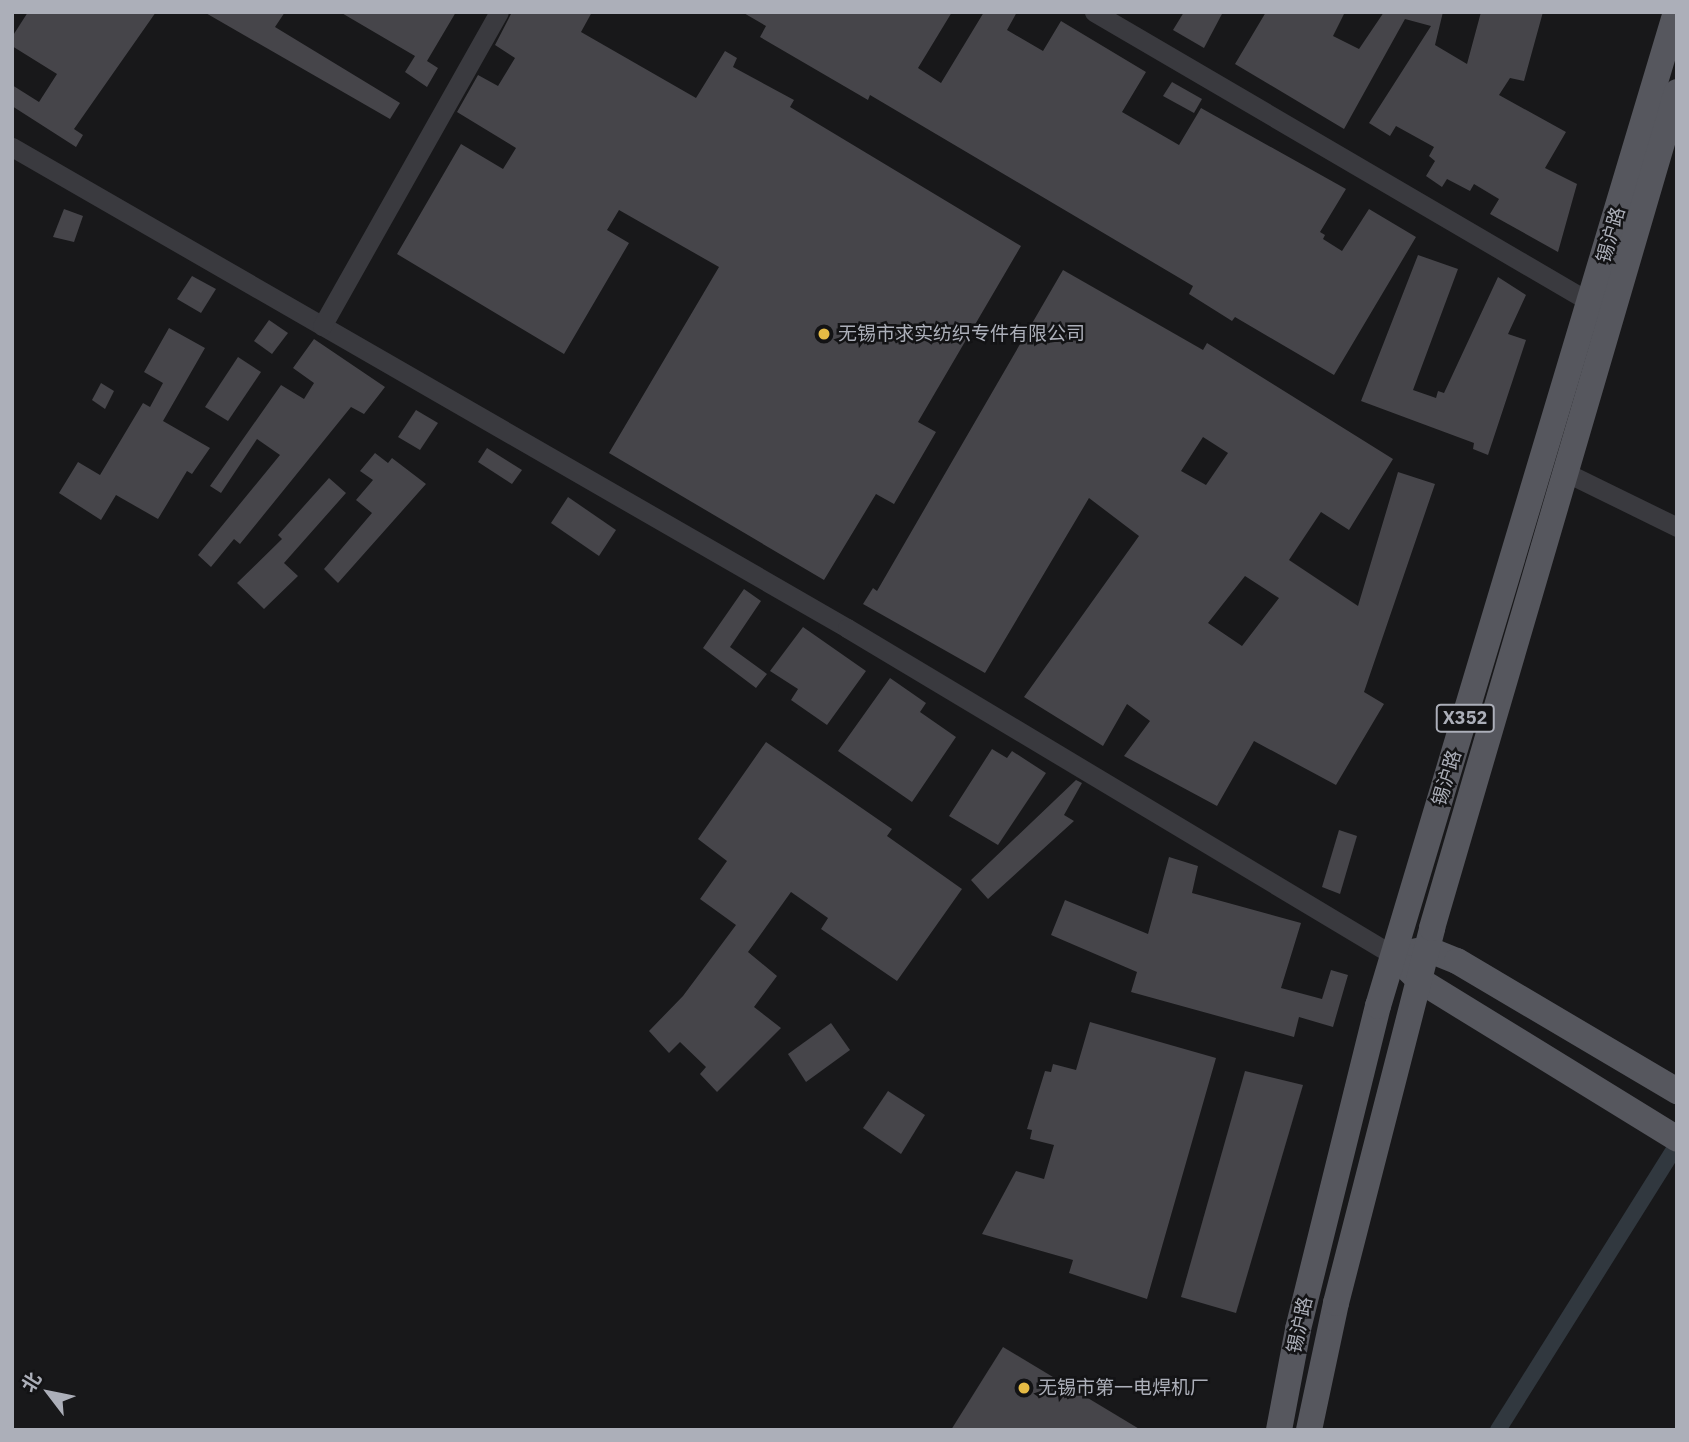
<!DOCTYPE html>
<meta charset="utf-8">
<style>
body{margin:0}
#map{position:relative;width:1689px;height:1442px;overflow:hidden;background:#18181a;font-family:"IBM Plex Sans","Noto Sans SC",sans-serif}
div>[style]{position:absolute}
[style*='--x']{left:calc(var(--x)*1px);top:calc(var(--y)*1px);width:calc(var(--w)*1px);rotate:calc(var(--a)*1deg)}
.canal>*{height:16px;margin:-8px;padding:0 8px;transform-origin:8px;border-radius:8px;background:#31383f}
.building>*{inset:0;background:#46454a}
.minor>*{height:19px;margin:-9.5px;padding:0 9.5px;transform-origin:9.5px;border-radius:9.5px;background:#3a3a3f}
.major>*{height:26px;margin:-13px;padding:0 13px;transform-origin:13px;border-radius:13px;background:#56575e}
.dots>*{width:19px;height:19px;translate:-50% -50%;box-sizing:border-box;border:4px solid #131315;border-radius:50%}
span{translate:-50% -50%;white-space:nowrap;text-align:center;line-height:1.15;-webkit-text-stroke:5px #131315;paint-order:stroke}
.shield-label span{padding:2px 5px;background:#131315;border:2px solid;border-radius:5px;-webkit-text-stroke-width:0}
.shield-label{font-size:18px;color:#acafb9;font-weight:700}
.street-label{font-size:19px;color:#acafb9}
.poi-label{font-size:19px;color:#acafb9}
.left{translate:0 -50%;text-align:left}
.frame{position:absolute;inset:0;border:14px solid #acafb9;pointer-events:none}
.north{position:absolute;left:14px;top:1358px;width:70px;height:70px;-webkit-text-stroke:5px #131315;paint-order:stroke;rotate:302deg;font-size:19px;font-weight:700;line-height:28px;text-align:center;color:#acafb9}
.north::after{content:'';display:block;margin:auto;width:24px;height:32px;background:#acafb9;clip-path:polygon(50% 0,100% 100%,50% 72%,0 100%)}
</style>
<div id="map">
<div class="canal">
<div style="--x:1498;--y:1430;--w:337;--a:-57.9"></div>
</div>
<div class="building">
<div style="clip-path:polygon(28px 12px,156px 12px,74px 129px,83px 135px,76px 147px,12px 106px,12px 85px,39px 102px,57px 74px,12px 46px,12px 37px)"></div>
<div style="clip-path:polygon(204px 12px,285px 12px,275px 27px,400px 103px,390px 119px)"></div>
<div style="clip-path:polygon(340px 12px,456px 12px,427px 61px,438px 68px,427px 87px,405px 72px,415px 56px)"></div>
<div style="clip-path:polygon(512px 12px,592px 12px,581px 32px,696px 98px,725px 51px,737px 58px,733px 67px,794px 100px,790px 107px,1021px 246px,918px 422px,936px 432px,894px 504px,876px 494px,824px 580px,609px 453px,719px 267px,619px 210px,607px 230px,629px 243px,564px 354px,397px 254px,461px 144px,503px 169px,516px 148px,457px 112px,478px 75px,498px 86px,515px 58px,495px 45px)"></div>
<div style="clip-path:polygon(742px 12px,952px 12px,918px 68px,941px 83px,984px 12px,1017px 12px,1007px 30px,1043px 51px,1061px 21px,1146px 72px,1122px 112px,1179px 145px,1201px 108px,1346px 189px,1320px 232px,1325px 235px,1323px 239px,1342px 251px,1369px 209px,1416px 237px,1334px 375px,1235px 317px,1232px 321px,1189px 294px,1193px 286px,1117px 241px,870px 95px,868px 100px,760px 37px,766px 26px)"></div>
<div style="clip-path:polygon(1184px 12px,1223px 12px,1204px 48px,1173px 30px)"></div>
<div style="clip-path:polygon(1266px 12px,1345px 12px,1333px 36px,1359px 49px,1384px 12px,1443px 12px,1435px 45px,1467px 64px,1481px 12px,1543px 12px,1524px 81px,1510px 78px,1499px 95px,1566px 132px,1545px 168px,1577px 184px,1558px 252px,1490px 214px,1499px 199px,1474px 184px,1470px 191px,1447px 179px,1442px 187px,1426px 176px,1435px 161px,1429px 156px,1434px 147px,1396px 126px,1390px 136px,1369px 123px,1431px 26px,1405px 19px,1344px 129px,1235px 64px)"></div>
<div style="clip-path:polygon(1172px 82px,1202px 99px,1194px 113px,1163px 96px)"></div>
<div style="clip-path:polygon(64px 209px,83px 216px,74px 242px,53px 237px)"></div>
<div style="clip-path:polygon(1418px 255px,1458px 269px,1413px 390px,1436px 398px,1438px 391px,1444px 393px,1498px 277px,1526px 295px,1508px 334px,1526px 340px,1488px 455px,1473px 449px,1474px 443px,1361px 401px)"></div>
<div style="clip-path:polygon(evenodd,1063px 270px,1203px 350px,1207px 343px,1393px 459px,1349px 530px,1321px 512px,1289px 560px,1358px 606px,1398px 472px,1435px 484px,1364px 692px,1384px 704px,1336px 785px,1254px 741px,1217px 806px,1124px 756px,1150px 721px,1127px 704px,1103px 746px,1024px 697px,1139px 536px,1089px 498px,985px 673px,863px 604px,873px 588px,877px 591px,1063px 270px,1203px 437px,1228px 453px,1206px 485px,1181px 471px,1203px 437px,1063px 270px,1245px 576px,1279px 598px,1242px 646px,1208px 623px,1245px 576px)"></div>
<div style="clip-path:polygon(192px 276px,216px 289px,201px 313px,177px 299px)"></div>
<div style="clip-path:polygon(269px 320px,288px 333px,272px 354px,254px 341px)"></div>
<div style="clip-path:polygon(169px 328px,205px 348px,163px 421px,210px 448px,192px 474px,187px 471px,158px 519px,116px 495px,101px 520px,59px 493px,78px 462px,100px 475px,143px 403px,150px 407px,163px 383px,144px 372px)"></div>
<div style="clip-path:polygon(314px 339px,385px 387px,364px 414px,351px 407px,240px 544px,234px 539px,211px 567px,198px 555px,280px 455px,257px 439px,221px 493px,210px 486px,281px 385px,304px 399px,314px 383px,293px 368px)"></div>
<div style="clip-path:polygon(238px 357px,261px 372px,228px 421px,205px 407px)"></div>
<div style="clip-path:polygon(101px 383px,114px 391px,105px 409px,92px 400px)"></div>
<div style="clip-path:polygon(416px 410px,438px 423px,420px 450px,398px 437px)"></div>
<div style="clip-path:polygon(487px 448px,522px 470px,512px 484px,478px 462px)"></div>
<div style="clip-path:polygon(375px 453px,388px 463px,392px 458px,426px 484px,338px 583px,324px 569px,372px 513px,356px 500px,373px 480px,360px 471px)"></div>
<div style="clip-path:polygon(329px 478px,346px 493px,284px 563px,298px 576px,264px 609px,237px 583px,282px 539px,278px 535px)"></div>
<div style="clip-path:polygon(568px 497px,616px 530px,599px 556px,551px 523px)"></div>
<div style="clip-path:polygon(744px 589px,761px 601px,730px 647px,767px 674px,756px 688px,703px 648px)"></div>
<div style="clip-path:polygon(803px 627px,866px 671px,827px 725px,791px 700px,798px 689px,770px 671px)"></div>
<div style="clip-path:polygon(890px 678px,926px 703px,920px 712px,956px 737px,912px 802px,838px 751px)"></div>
<div style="clip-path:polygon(766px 742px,892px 829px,887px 836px,962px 889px,897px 981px,821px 929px,828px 918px,791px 892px,748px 952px,777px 976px,754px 1007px,781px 1028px,717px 1092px,700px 1074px,706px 1067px,680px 1042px,669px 1053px,649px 1031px,683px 996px,736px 925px,700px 899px,727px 861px,698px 839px)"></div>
<div style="clip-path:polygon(992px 749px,1007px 758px,1012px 751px,1046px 773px,998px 845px,949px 816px)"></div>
<div style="clip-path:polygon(1076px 780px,1082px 783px,1064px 815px,1074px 821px,988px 899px,971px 880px)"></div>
<div style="clip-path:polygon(1339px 830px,1357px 836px,1340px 894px,1322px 887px)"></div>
<div style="clip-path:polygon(1169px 857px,1198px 866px,1192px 893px,1301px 923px,1281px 988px,1322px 999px,1331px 970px,1348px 975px,1333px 1027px,1299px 1017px,1294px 1037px,1131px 992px,1137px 972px,1051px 935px,1065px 900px,1148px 934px)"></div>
<div style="clip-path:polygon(1090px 1022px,1216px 1058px,1147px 1299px,1069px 1273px,1073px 1260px,982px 1234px,1016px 1171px,1044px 1179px,1054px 1145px,1030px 1139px,1032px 1130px,1027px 1129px,1045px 1071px,1051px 1072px,1053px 1064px,1076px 1070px)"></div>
<div style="clip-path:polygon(831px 1023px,850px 1050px,806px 1082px,788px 1054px)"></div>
<div style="clip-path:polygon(1245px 1071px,1303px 1085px,1236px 1313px,1181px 1297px)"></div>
<div style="clip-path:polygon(888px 1091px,925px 1115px,901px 1154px,863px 1128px)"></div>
<div style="clip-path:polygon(1003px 1347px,1141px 1430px,951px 1430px)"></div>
</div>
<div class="minor">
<div style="--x:1094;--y:12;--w:586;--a:30.33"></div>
<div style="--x:12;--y:147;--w:964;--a:29.94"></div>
<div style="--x:847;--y:628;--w:636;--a:30.92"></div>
<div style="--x:322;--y:326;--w:360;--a:-60.6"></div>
<div style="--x:1567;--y:473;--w:123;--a:26.1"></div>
</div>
<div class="major">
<div style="--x:1412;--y:952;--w:15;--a:-11"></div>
<div style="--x:1427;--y:949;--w:32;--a:22"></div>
<div style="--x:1457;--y:961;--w:256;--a:30.6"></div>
<div style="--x:1407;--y:968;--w:17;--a:45"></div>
<div style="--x:1419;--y:980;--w:303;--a:31.6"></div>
<div style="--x:1279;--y:1430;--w:103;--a:-79.3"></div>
<div style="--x:1298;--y:1329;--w:333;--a:-76.1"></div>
<div style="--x:1378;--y:1006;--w:1038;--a:-73.31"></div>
<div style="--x:1309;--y:1430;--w:130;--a:-78"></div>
<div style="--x:1336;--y:1303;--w:387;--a:-75.6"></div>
<div style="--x:1432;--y:928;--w:871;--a:-73.67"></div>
</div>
<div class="dots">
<div style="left:824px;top:334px;background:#e6bb45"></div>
<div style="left:1024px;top:1388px;background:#e6bb45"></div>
</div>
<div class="shield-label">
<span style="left:1465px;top:718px">X352</span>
</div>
<div class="street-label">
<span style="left:1611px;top:235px;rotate:-74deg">锡沪路</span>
<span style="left:1447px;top:778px;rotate:-73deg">锡沪路</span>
<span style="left:1300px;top:1325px;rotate:-78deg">锡沪路</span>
</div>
<div class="poi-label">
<span class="left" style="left:838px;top:334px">无锡市求实纺织专件有限公司</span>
<span class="left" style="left:1038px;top:1388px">无锡市第一电焊机厂</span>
</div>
<div class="frame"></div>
<div class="north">北</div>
</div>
